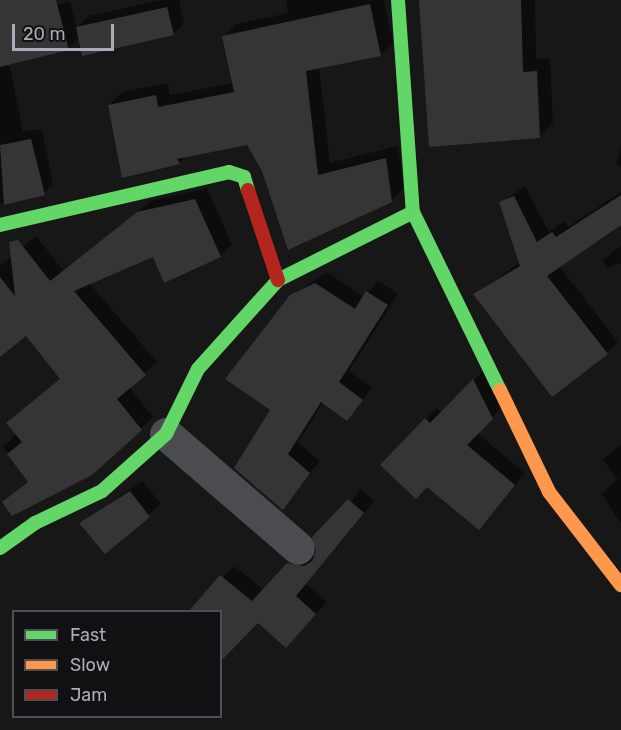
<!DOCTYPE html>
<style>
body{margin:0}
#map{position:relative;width:621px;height:730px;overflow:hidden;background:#171717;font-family:Rubik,sans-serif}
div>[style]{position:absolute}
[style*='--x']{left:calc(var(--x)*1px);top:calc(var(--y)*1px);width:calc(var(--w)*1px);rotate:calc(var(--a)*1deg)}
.shadow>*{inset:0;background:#0007}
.building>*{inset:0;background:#353536}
.street>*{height:33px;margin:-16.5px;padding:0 16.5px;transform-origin:16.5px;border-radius:16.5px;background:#4b4c50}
.fast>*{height:14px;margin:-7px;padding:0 7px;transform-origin:7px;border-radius:7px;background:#63d668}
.slow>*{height:14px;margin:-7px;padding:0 7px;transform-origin:7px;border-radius:7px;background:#ff974d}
.jam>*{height:14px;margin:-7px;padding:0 7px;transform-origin:7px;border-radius:7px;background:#b3261e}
span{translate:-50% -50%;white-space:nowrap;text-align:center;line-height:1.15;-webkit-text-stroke:6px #111113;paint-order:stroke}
.legend{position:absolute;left:12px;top:610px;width:210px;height:108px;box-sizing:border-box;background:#111113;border:2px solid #4d4f55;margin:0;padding:8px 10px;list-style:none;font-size:18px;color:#a8adb8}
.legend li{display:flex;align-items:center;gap:12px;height:30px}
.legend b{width:30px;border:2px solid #4d4f55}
.scale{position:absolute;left:12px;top:24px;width:102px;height:27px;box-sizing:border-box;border:3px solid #a8adb8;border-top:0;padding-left:8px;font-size:18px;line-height:21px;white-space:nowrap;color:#a8adb8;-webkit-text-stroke:4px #111113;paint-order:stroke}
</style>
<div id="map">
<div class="shadow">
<div style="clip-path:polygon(161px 0,179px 0,184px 23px,173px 34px,80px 37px,68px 49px,9px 63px,23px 132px,42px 129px,53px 184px,42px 195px,0 204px,0 19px,70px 2px,77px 28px,89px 16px)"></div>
<div style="clip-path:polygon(286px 0,384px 0,393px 42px,380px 55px,319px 67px,330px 163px,398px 146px,404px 188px,391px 200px,263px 171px,248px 143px,187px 155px,179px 163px,109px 105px,122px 92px,168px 83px,170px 95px,233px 83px,223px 37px,236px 24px,288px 13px)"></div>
<div style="clip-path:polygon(422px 0,535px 0,536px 59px,550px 58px,553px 123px,539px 137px)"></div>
<div style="clip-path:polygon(621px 144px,621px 166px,617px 165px)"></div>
<div style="clip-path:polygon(525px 186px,549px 232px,564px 221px,568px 227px,621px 192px,621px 223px,559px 266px,618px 342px,607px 353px,475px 294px,521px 262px,501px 203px)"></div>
<div style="clip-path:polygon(207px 188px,232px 244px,220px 256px,154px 255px,89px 283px,157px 362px,129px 387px,153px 417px,91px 474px,4px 502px,28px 481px,3px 447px,70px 377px,26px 334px,0 355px,0 266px,36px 236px,63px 270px,151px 201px)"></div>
<div style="clip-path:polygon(621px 245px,621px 263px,607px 268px,603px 261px)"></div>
<div style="clip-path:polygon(327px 272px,364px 297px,378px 281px,398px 294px,349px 371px,372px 388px,347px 419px,323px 402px,298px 443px,320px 461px,283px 508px,272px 409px,291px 296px)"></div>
<div style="clip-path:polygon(485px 369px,503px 406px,477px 433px,525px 473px,479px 528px,426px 419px,437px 408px,442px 413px)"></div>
<div style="clip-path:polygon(621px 444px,621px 524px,602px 494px,617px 479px,603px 460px)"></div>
<div style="clip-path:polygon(142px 481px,161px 504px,105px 552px,81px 523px)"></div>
<div style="clip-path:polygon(360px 489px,374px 501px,306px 584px,327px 602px,297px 634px,198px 603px,234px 566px,264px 590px,300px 552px,316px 555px)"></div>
</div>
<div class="building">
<div style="clip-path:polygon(0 0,56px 0,69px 50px,0 67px)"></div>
<div style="clip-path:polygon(419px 0,521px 0,523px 72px,537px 71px,540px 138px,429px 147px)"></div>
<div style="clip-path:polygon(370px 4px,381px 56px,306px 71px,318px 175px,386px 158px,392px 202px,288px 250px,262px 171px,247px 145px,177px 159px,180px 164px,122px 178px,108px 105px,156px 95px,158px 107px,234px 92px,222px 36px)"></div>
<div style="clip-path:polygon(167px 7px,174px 35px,82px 56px,76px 27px)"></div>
<div style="clip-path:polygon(31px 139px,45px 195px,4px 205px,0 145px)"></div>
<div style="clip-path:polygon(621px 195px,621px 225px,547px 276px,608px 354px,552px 397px,473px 294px,520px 266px,499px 202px,514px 196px,537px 242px,552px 232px,556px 237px)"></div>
<div style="clip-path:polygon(195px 199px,221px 257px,164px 283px,153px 257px,74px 291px,146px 375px,117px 399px,142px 430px,92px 475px,12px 516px,2px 502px,28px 482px,7px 454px,22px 442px,6px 423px,60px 379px,26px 336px,0 357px,0 277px,15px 296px,9px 242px,18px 240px,50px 281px,137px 212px)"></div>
<div style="clip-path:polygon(315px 283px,355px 309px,366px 291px,388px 305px,339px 382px,363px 400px,347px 421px,321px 402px,288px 454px,310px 473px,283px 510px,234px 468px,270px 410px,225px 379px,290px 295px)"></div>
<div style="clip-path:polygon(473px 379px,493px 419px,467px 445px,515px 485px,479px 530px,427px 487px,416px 499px,380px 465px,425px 418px,430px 423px)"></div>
<div style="clip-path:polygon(130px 491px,150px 517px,105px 554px,79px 523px)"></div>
<div style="clip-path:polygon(348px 499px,364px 513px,296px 596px,316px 614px,286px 648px,258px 623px,220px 662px,220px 612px,188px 612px,220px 575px,252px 601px,287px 563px,304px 566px,312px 561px,316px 551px,312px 537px)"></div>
</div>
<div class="street">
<div style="--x:166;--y:434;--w:174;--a:40.8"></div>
</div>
<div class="fast">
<div style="--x:398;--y:0;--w:213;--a:86"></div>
<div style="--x:413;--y:212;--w:198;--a:64"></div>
<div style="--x:0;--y:225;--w:235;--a:-13"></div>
<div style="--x:229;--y:172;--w:16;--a:18"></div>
<div style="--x:244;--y:177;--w:14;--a:73"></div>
<div style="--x:0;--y:548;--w:43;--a:-35.5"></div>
<div style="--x:35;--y:523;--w:74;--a:-25.5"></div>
<div style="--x:102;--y:491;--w:86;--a:-41.7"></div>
<div style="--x:166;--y:434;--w:72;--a:-63.8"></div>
<div style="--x:198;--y:369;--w:120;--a:-48"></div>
<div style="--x:278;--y:280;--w:151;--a:-26.7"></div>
</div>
<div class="slow">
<div style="--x:500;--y:390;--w:113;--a:64.3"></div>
<div style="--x:549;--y:492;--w:118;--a:52.3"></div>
</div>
<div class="jam">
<div style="--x:248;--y:190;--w:95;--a:71.6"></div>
</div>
<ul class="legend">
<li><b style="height:8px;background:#63d668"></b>Fast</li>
<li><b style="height:8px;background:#ff974d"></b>Slow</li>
<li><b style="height:8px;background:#b3261e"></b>Jam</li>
</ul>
<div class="scale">20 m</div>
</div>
